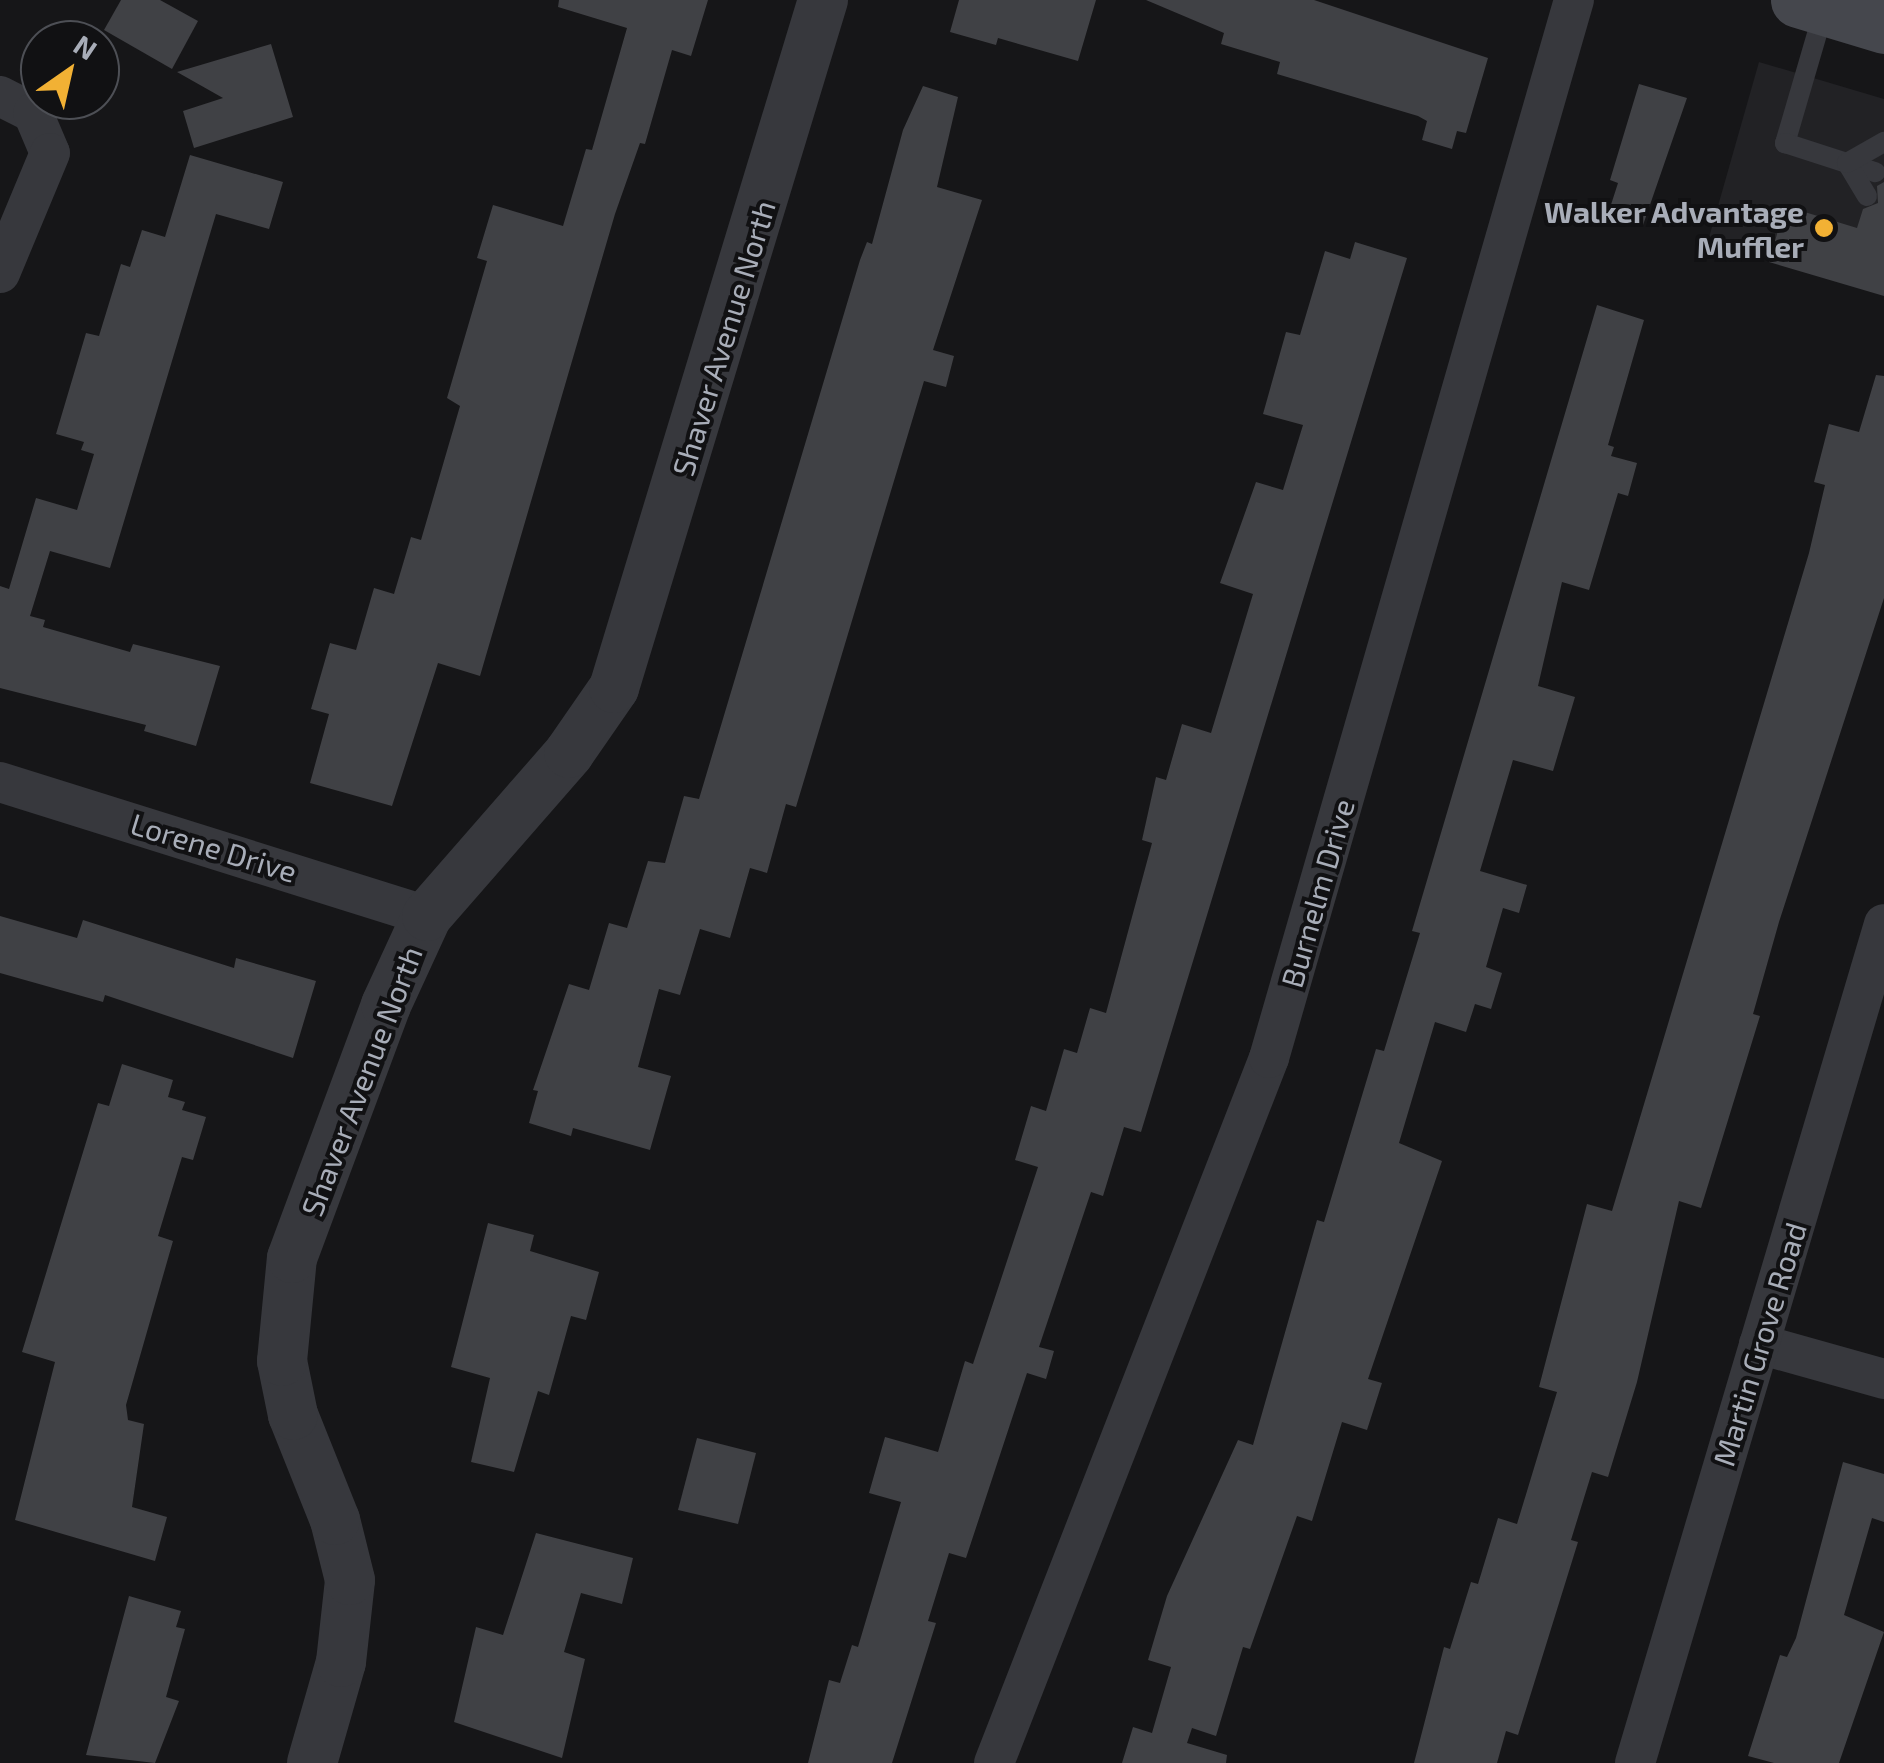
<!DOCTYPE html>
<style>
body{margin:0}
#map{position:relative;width:1884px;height:1763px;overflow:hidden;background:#161618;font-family:"Exo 2",sans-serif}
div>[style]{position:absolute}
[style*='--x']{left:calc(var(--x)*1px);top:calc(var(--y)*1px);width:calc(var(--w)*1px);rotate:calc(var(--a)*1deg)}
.built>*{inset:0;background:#222225}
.building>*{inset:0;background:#404145}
.service>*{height:20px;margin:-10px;padding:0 10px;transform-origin:10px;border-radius:10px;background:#37383d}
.minor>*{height:40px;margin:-20px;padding:0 20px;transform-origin:20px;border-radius:20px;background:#37383d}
.tertiary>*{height:50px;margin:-25px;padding:0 25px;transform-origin:25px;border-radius:25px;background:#37383d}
.secondary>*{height:55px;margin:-27.5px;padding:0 27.5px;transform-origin:27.5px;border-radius:27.5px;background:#45474d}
.dots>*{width:28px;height:28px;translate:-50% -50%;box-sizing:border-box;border:5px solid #111113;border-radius:50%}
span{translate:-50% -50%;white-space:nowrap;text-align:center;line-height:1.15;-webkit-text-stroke:8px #111113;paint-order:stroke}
.poi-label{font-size:30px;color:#a8adb8;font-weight:700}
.right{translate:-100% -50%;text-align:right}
.street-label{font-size:30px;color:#a8adb8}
.north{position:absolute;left:20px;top:20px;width:100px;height:100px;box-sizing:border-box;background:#111113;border:2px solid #4d4f55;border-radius:50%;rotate:34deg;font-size:28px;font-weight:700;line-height:40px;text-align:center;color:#a8adb8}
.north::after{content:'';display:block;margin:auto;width:35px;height:45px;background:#f2b134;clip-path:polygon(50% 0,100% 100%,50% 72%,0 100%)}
</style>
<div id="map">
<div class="built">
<div style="clip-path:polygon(1759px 62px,1884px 99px,1884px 292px,1708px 241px)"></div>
</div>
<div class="building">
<div style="clip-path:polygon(121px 0,160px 0,198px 21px,172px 69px,104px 30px)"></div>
<div style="clip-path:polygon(559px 0,708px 0,691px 56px,672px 50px,645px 144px,640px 143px,615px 214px,480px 676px,438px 663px,392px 806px,310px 783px,329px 714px,311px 709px,330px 643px,356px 650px,374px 588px,394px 594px,411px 537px,421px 540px,460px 406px,447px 398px,487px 261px,477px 258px,493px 205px,563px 226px,586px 149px,592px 150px,627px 28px,558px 7px)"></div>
<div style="clip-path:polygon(959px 0,1096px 0,1078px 61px,998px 38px,996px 45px,950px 32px)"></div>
<div style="clip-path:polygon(1146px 0,1314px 0,1488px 58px,1466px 133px,1457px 131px,1452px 149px,1422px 140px,1427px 121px,1418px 116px,1277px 74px,1280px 62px,1221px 44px,1224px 33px)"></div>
<div style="clip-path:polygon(271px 44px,293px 117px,194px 148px,183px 111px,223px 98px,177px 72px)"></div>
<div style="clip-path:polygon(1639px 84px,1687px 98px,1643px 225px,1608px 214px,1618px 183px,1610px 180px)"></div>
<div style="clip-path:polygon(923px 86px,958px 97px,937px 187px,982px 200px,933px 350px,954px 356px,946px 387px,924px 381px,796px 807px,786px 804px,767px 873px,750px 868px,730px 938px,700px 929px,680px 995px,659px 989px,638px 1067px,671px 1076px,650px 1150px,573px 1128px,571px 1136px,529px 1123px,538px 1091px,533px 1090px,569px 984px,589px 990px,609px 923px,627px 928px,648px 861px,665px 863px,684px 796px,699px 799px,860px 260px,867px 242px,872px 244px,903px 130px)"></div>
<div style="clip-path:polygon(190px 155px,283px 182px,269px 229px,216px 214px,110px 568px,50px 551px,30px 616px,45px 620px,43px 627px,130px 652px,133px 644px,220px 666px,196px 746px,144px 731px,146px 725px,0 688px,0 586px,9px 589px,36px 498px,77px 510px,94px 454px,81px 450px,84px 442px,56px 434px,86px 333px,99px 336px,121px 264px,130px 267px,142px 230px,165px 237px)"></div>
<div style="clip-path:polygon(1884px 182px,1884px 296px,1769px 262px,1785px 206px,1857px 228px,1863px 209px,1878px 203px,1877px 186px)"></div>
<div style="clip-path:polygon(1355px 242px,1407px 258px,1141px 1132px,1124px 1127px,1103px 1196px,1091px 1192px,1039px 1347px,1054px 1351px,1046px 1379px,1027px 1373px,966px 1558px,949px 1553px,928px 1621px,936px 1623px,892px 1763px,808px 1763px,829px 1680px,840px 1683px,852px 1645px,858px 1647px,901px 1502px,869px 1493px,885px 1437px,938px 1452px,965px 1361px,973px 1364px,1038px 1167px,1015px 1160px,1031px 1106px,1046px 1111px,1064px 1049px,1077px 1053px,1090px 1008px,1106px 1013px,1152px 843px,1142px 840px,1156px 777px,1166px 780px,1182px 724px,1211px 733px,1253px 594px,1220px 583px,1256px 482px,1283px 490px,1303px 425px,1263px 414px,1286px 332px,1300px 335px,1325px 251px,1350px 259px)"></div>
<div style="clip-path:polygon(1597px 305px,1644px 320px,1608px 445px,1614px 447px,1611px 456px,1637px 463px,1628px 496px,1618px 493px,1589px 590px,1562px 582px,1538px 686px,1575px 697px,1553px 771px,1513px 760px,1480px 871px,1527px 885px,1519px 913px,1503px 908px,1486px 967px,1502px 973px,1491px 1009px,1475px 1004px,1466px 1032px,1435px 1022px,1399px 1143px,1442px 1161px,1368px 1379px,1382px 1383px,1367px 1430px,1342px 1422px,1312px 1521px,1297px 1516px,1250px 1649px,1243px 1647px,1216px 1736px,1192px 1728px,1187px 1743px,1227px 1755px,1226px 1763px,1122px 1763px,1133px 1727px,1152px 1733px,1171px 1667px,1148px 1660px,1167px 1596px,1238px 1440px,1253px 1445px,1317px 1220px,1324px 1222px,1376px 1049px,1384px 1051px,1420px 933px,1412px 931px)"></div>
<div style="clip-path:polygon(1876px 375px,1884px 376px,1884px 598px,1779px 922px,1753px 1014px,1760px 1016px,1701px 1208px,1679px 1201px,1637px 1382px,1608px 1477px,1592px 1472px,1571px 1540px,1578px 1542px,1518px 1735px,1506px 1731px,1497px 1763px,1414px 1763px,1444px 1647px,1450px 1649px,1471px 1582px,1478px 1584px,1498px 1518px,1517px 1524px,1557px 1392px,1539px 1387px,1587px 1204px,1612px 1211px,1809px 553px,1825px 485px,1814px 482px,1829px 424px,1859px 432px)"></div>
<div style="clip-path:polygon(0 916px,77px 938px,83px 920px,234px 968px,236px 958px,316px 981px,293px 1058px,105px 995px,103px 1002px,0 973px)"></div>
<div style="clip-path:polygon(122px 1064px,173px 1080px,168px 1097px,185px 1102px,182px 1110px,206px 1117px,193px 1160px,182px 1157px,158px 1236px,173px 1241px,126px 1405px,128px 1420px,144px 1424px,132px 1507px,167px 1517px,155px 1561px,15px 1520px,55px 1362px,22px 1352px,98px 1103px,109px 1106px)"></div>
<div style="clip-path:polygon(488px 1223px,534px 1235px,530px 1251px,599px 1272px,586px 1320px,571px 1316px,549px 1395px,538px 1391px,514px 1472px,471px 1462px,490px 1378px,451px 1367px)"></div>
<div style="clip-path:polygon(697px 1438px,756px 1453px,738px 1524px,678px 1510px)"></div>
<div style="clip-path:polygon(1843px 1462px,1884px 1474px,1884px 1522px,1872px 1518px,1844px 1615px,1884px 1632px,1839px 1763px,1774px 1763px,1748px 1756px,1780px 1655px,1787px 1657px,1796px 1638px)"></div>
<div style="clip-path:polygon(536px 1533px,633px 1558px,622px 1604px,581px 1593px,564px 1652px,585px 1659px,562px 1758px,454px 1722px,476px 1627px,503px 1635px)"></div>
<div style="clip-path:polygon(129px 1596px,181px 1611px,176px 1627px,185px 1629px,166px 1697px,179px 1701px,155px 1763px,86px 1755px)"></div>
</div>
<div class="service">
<div style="--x:1824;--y:10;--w:139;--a:106.3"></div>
<div style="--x:1785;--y:143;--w:95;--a:17.9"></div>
<div style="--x:1867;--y:196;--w:39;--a:-121"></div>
<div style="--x:1847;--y:163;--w:43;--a:-29.6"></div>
</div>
<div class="minor">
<div style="--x:0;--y:96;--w:37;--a:27"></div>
<div style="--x:33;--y:113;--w:43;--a:67"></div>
<div style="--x:50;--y:153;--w:130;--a:112.6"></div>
<div style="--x:0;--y:782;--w:448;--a:17.4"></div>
<div style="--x:1759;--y:1344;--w:130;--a:15.6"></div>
<div style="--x:994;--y:1763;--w:757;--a:-68.69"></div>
<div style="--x:1269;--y:1058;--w:1101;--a:-73.92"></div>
<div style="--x:1635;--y:1763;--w:875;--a:-73.47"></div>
</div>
<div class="tertiary">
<div style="--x:312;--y:1763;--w:105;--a:-74"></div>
<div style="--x:341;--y:1662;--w:82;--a:-83.7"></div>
<div style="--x:350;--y:1580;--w:62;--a:-104"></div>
<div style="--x:335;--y:1520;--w:113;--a:-111.8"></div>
<div style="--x:293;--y:1415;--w:55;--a:-101.5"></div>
<div style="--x:282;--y:1361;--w:103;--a:-84.5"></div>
<div style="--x:292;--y:1258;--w:270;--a:-69.6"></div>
<div style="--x:386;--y:1005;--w:98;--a:-65.3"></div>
<div style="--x:427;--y:916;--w:216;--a:-48.9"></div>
<div style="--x:569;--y:753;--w:79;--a:-55.3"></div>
<div style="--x:614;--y:688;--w:719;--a:-73.1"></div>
</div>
<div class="secondary">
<div style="--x:1798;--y:0;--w:90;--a:16.8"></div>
</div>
<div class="dots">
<div style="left:1824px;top:228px;background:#f2b134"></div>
</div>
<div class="poi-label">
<span class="right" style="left:1804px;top:228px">Walker Advantage<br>Muffler</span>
</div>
<div class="street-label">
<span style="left:723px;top:338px;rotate:-73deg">Shaver Avenue North</span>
<span style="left:214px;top:847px;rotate:17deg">Lorene Drive</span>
<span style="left:1317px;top:893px;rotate:-74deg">Burnelm Drive</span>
<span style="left:361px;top:1081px;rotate:-69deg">Shaver Avenue North</span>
<span style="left:1759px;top:1344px;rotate:-73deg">Martin Grove Road</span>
</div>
<div class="north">N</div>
</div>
